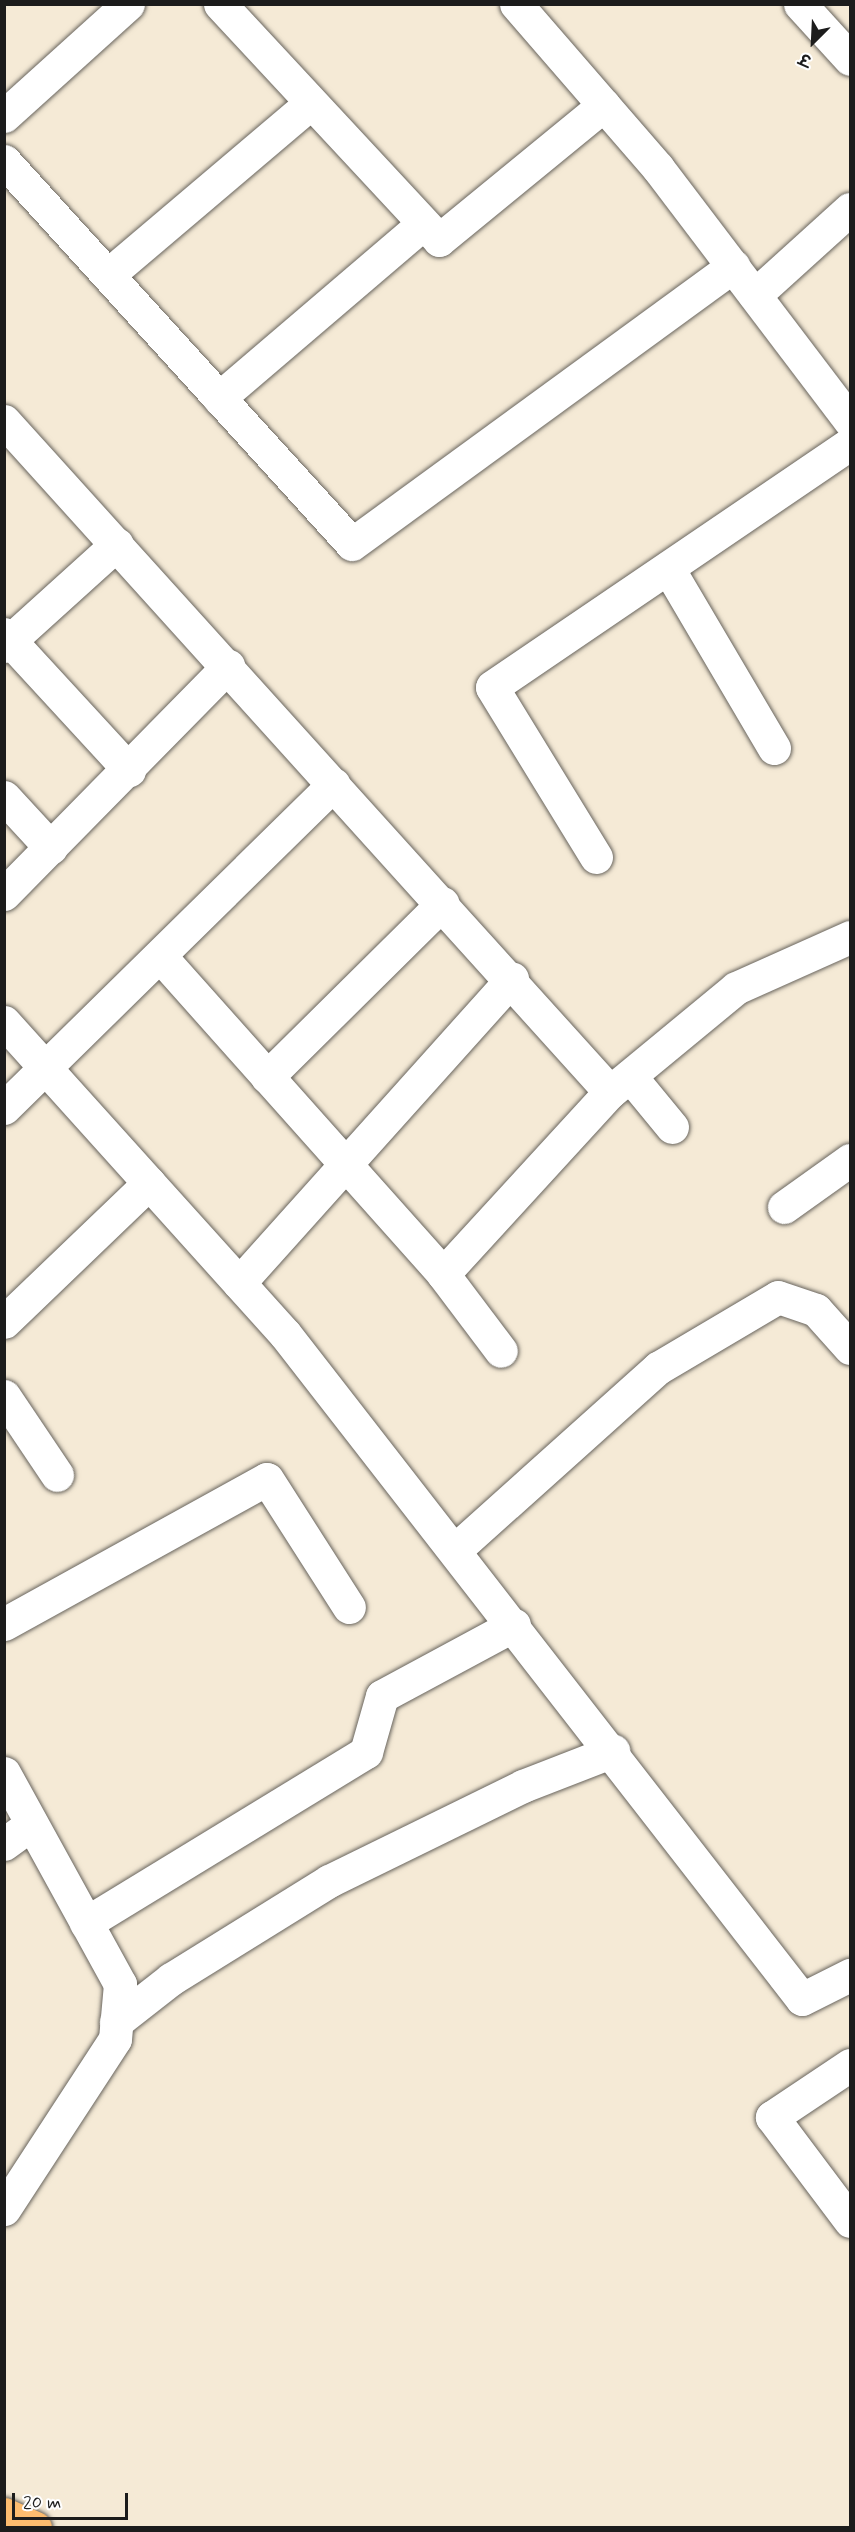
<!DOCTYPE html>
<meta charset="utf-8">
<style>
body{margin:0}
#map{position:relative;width:855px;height:2532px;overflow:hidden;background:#f5ead6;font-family:Mynerve,"Playpen Sans Deva",sans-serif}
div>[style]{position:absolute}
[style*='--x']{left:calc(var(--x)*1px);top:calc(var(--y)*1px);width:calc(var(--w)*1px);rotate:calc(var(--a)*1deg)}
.roads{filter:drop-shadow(0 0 2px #68645d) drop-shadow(0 0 2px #68645d)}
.minor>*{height:33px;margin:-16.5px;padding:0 16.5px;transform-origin:16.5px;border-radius:16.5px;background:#fff}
.major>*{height:33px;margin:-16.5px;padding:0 16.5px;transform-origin:16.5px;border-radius:16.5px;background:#fdbc6f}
span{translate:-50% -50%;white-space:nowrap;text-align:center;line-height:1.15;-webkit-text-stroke:6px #fff;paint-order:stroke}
.frame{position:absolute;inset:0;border:6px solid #1c1c1c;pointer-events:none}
.north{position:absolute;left:783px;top:12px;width:60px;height:60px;-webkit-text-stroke:4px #fff;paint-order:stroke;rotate:204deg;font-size:16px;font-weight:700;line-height:24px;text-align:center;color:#1c1c1c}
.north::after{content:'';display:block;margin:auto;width:21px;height:27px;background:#1c1c1c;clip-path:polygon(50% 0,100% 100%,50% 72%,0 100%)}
.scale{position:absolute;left:12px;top:2493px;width:116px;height:27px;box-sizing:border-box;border:3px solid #1c1c1c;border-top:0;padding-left:8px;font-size:18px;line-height:21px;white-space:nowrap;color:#1c1c1c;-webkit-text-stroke:4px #fff;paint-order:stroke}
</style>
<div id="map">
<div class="roads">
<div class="minor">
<div style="--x:220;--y:4;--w:322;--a:47.1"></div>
<div style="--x:439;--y:240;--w:213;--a:-39.3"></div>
<div style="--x:516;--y:4;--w:217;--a:49.1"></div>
<div style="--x:658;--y:168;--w:318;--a:52.8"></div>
<div style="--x:800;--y:4;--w:74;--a:47.7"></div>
<div style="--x:4;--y:116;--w:167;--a:-42.1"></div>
<div style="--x:4;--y:161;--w:517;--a:47.74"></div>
<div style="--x:352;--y:544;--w:472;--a:-36.1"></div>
<div style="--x:108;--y:275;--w:266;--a:-40.3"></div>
<div style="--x:755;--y:295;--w:128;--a:-42.2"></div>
<div style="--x:219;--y:398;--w:268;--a:-40.5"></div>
<div style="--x:4;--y:421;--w:904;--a:47.91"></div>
<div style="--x:668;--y:568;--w:209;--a:59.5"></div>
<div style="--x:4;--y:634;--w:185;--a:47.4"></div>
<div style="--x:4;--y:646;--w:152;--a:-42.1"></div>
<div style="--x:4;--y:797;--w:69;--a:47.3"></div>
<div style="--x:596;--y:857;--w:199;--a:-121.5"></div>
<div style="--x:492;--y:687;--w:433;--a:-34.2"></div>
<div style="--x:4;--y:894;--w:320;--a:-45.5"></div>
<div style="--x:160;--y:956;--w:426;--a:48.3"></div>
<div style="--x:443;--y:1274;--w:96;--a:53"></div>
<div style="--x:4;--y:1022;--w:420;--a:48"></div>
<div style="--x:285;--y:1334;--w:842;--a:52.14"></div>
<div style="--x:802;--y:1999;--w:54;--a:-26.6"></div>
<div style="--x:630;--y:1076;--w:66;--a:50.5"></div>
<div style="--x:267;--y:1077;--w:247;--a:-44.7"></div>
<div style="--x:4;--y:1108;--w:462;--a:-44.5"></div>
<div style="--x:784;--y:1207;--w:81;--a:-35.5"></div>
<div style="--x:443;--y:1274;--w:247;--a:-47.5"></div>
<div style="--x:610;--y:1092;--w:163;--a:-39.5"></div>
<div style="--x:736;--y:988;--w:125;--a:-24.1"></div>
<div style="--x:239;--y:1283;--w:409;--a:-48.1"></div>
<div style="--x:4;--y:1322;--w:201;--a:-43.8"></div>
<div style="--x:4;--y:1396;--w:95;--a:56.1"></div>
<div style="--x:455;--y:1550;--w:273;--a:-41.9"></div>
<div style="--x:658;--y:1368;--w:139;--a:-30.6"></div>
<div style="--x:778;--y:1297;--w:40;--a:18.9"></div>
<div style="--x:816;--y:1310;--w:51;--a:48.2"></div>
<div style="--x:4;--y:1624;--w:300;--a:-28.9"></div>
<div style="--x:267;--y:1479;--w:152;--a:57.4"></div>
<div style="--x:4;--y:1773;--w:241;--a:61.2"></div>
<div style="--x:120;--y:1984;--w:55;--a:95.2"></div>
<div style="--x:115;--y:2039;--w:203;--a:123.1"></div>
<div style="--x:4;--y:1844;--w:34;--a:-36"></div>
<div style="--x:86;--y:1923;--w:328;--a:-31.4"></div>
<div style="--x:366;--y:1752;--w:58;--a:-74.1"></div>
<div style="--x:382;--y:1696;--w:150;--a:-28.3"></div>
<div style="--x:116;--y:2022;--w:70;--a:-38"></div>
<div style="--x:171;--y:1979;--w:186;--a:-31.8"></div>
<div style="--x:329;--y:1881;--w:216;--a:-26.1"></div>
<div style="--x:523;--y:1786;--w:97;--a:-21.3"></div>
<div style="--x:850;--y:2065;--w:94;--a:146.3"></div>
<div style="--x:772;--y:2117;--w:130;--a:53.1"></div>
</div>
<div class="major">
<div style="--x:4;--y:2514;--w:34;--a:24"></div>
</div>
</div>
<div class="frame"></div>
<div class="north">उ</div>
<div class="scale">20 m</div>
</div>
